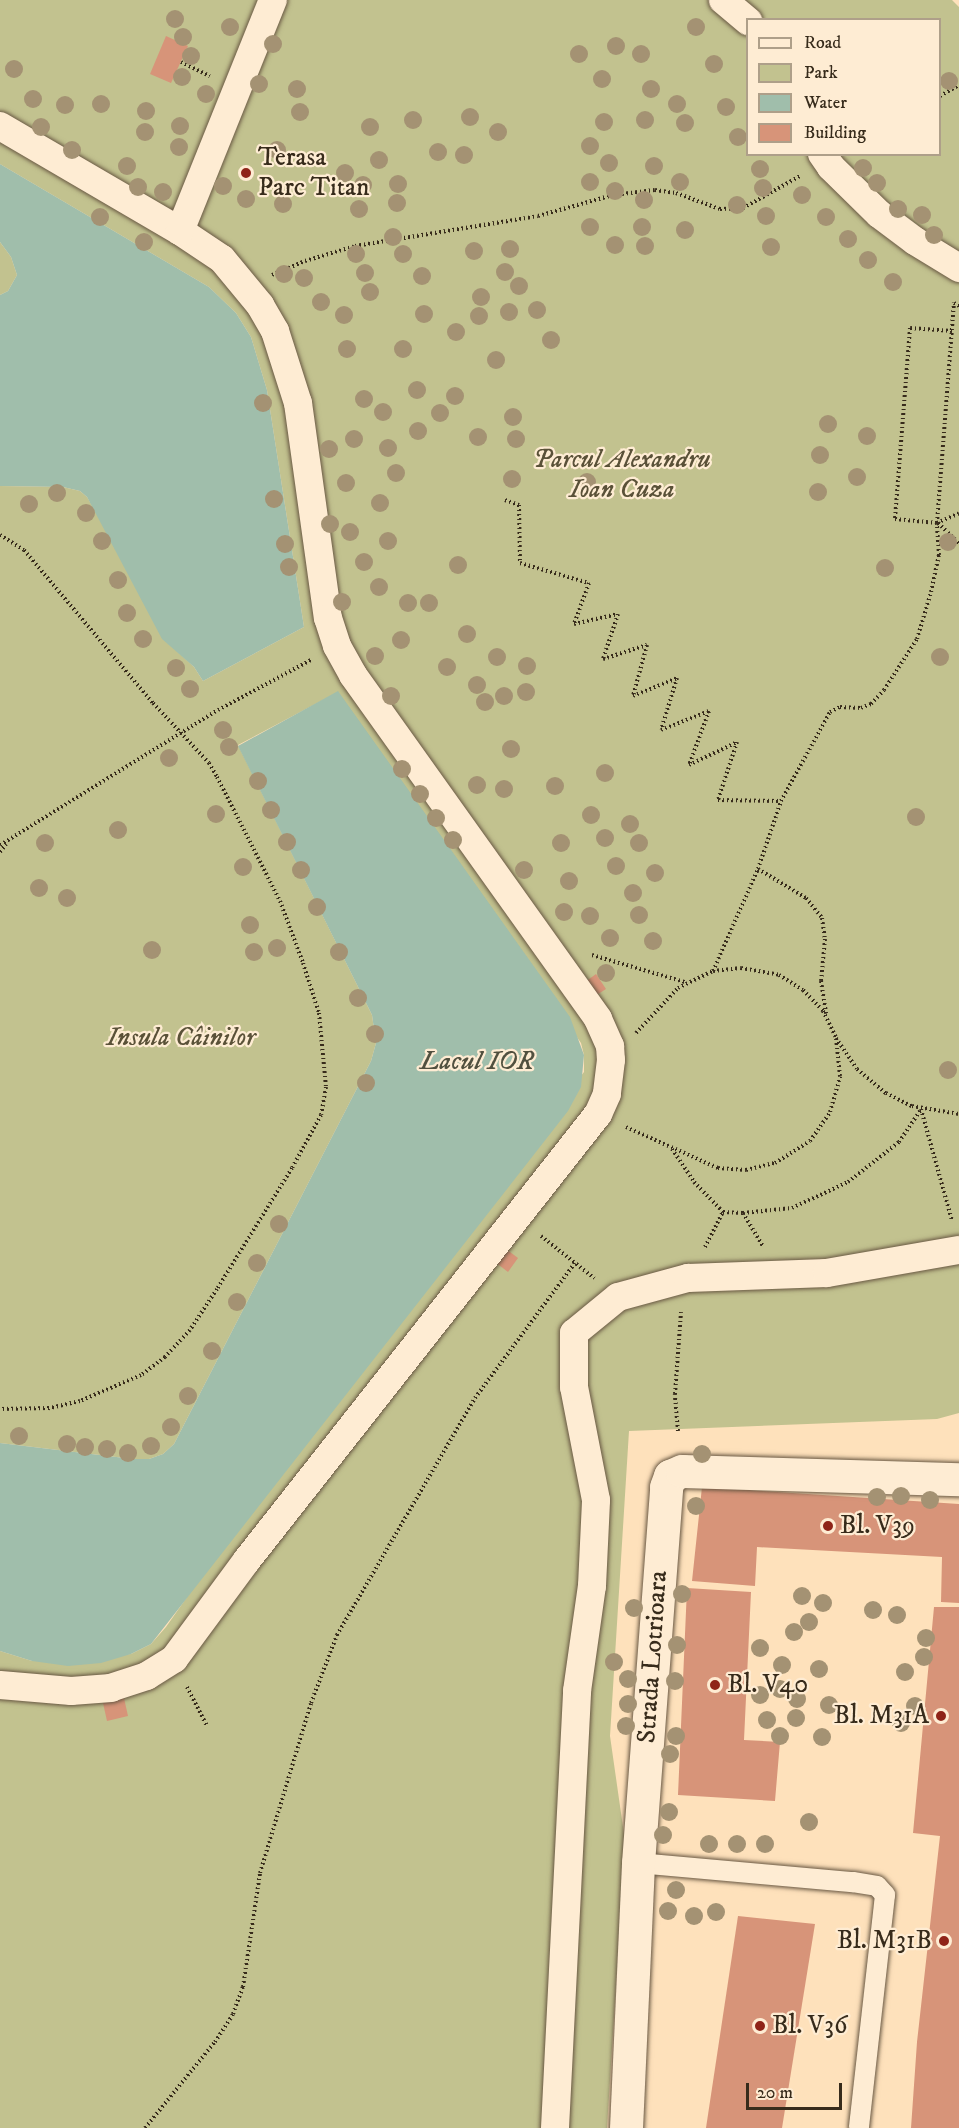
<!DOCTYPE html>
<meta charset="utf-8">
<style>
body{margin:0}
#map{position:relative;width:959px;height:2128px;overflow:hidden;background:#fee1bb;font-family:"IM FELL DW Pica",serif}
div>[style]{position:absolute}
[style*='--x']{left:calc(var(--x)*1px);top:calc(var(--y)*1px);width:calc(var(--w)*1px);rotate:calc(var(--a)*1deg)}
.green>*{inset:0;background:#c2c28f}
.water>*{inset:0;background:#a0beab}
.building>*{inset:0;background:#d79479}
.path>*{height:4px;margin-top:-2px;transform-origin:0;background:repeating-linear-gradient(90deg,#372b1b 0 1.5px,transparent 0 4.5px)}
.roads{filter:drop-shadow(0 0 2px #695843) drop-shadow(0 0 2px #695843)}
.service>*{height:20px;margin:-10px;padding:0 10px;transform-origin:10px;border-radius:10px;background:#feecd3}
.pedestrian>*{height:28px;margin:-14px;padding:0 14px;transform-origin:14px;border-radius:14px;background:#feecd3}
.minor>*{height:33px;margin:-16.5px;padding:0 16.5px;transform-origin:16.5px;border-radius:16.5px;background:#feecd3}
.trees>*{width:18px;height:18px;margin:-9px;border-radius:50%;background:#a49273}
.dots>*{width:16px;height:16px;translate:-50% -50%;box-sizing:border-box;border:3px solid #feecd3;border-radius:50%}
span{translate:-50% -50%;white-space:nowrap;text-align:center;line-height:1.15;-webkit-text-stroke:4.5px #feecd3;paint-order:stroke}
.poi-label{font-size:26px;color:#372b1b}
.left{translate:0 -50%;text-align:left}
.right{translate:-100% -50%;text-align:right}
.park-label{font-size:26px;color:#5a5138;font-style:italic}
.street-label{font-size:26px;color:#372b1b}
.water-label{font-size:27px;color:#51503f;font-style:italic}
.legend{position:absolute;left:746px;top:18px;width:195px;height:138px;box-sizing:border-box;background:#feecd3;border:2px solid #ae9f89;margin:0;padding:8px 10px;list-style:none;font-size:18px;color:#372b1b}
.legend li{display:flex;align-items:center;gap:12px;height:30px}
.legend b{width:30px;border:2px solid #ae9f89}
.scale{position:absolute;left:746px;top:2083px;width:96px;height:27px;box-sizing:border-box;border:3px solid #372b1b;border-top:0;padding-left:8px;font-size:18px;line-height:21px;white-space:nowrap;color:#372b1b;-webkit-text-stroke:4px #feecd3;paint-order:stroke}
</style>
<div id="map">
<div class="green">
<div style="clip-path:polygon(evenodd,0 0,952px 0,959px 7px,959px 1413px,937px 1419px,629px 1431px,610px 1736px,625px 1841px,607px 2128px,0 2128px,0 1651px,32px 1661px,131px 1654px,151px 1644px,166px 1627px,192px 1590px,584px 1072px,584px 1055px,581px 1043px,338px 692px,238px 745px,372px 1015px,376px 1043px,371px 1061px,174px 1444px,163px 1454px,149px 1459px,133px 1459px,0 1443px,0 486px,63px 487px,80px 491px,87px 497px,179px 653px,194px 667px,203px 681px,304px 627px,267px 390px,251px 337px,236px 313px,209px 287px,0 164px,0 0,748px 20px,940px 20px,940px 154px,748px 154px,748px 20px)"></div>
<div style="clip-path:polygon(0 242px,11px 257px,17px 275px,8px 291px,0 295px)"></div>
</div>
<div class="water">
<div style="clip-path:polygon(0 164px,209px 287px,236px 313px,251px 337px,267px 390px,304px 627px,203px 681px,194px 667px,162px 639px,87px 497px,80px 491px,63px 487px,0 486px,0 295px,8px 291px,17px 275px,11px 257px,0 242px)"></div>
<div style="clip-path:polygon(338px 691px,570px 1017px,584px 1055px,581px 1087px,568px 1111px,151px 1644px,131px 1654px,101px 1663px,68px 1666px,32px 1661px,0 1651px,0 1443px,133px 1459px,149px 1459px,163px 1454px,174px 1444px,371px 1061px,376px 1043px,372px 1015px,238px 746px)"></div>
</div>
<div class="building">
<div style="clip-path:polygon(166px 36px,188px 46px,171px 83px,150px 74px)"></div>
<div style="clip-path:polygon(596px 974px,606px 989px,595px 996px,585px 982px)"></div>
<div style="clip-path:polygon(506px 1249px,518px 1258px,508px 1272px,495px 1262px)"></div>
<div style="clip-path:polygon(702px 1487px,959px 1504px,959px 1603px,941px 1602px,942px 1557px,757px 1547px,755px 1586px,692px 1581px)"></div>
<div style="clip-path:polygon(687px 1588px,751px 1592px,744px 1740px,780px 1742px,775px 1801px,678px 1795px)"></div>
<div style="clip-path:polygon(934px 1607px,959px 1607px,959px 2128px,911px 2128px,917px 2042px,940px 1836px,913px 1833px)"></div>
<div style="clip-path:polygon(124px 1698px,128px 1716px,107px 1721px,103px 1703px)"></div>
<div style="clip-path:polygon(738px 1916px,815px 1924px,782px 2128px,706px 2128px)"></div>
</div>
<div class="path">
<div style="--x:181;--y:62;--w:32;--a:26"></div>
<div style="--x:940;--y:96;--w:22;--a:-30"></div>
<div style="--x:272;--y:275;--w:36;--a:-23"></div>
<div style="--x:305;--y:261;--w:52;--a:-16.7"></div>
<div style="--x:355;--y:246;--w:185;--a:-9.3"></div>
<div style="--x:538;--y:216;--w:78;--a:-15.6"></div>
<div style="--x:613;--y:195;--w:42;--a:-6.8"></div>
<div style="--x:655;--y:190;--w:21;--a:8"></div>
<div style="--x:676;--y:193;--w:47;--a:20"></div>
<div style="--x:720;--y:209;--w:23;--a:-2"></div>
<div style="--x:743;--y:208;--w:65;--a:-29.3"></div>
<div style="--x:952;--y:331;--w:42;--a:-175.9"></div>
<div style="--x:910;--y:328;--w:192;--a:94.5"></div>
<div style="--x:895;--y:519;--w:42;--a:5.4"></div>
<div style="--x:937;--y:523;--w:24;--a:-24"></div>
<div style="--x:505;--y:500;--w:15;--a:20"></div>
<div style="--x:519;--y:505;--w:58;--a:89"></div>
<div style="--x:520;--y:563;--w:72;--a:16.2"></div>
<div style="--x:589;--y:583;--w:44;--a:110.1"></div>
<div style="--x:574;--y:624;--w:45;--a:-12.8"></div>
<div style="--x:618;--y:614;--w:47;--a:108.4"></div>
<div style="--x:603;--y:659;--w:46;--a:-17.7"></div>
<div style="--x:647;--y:645;--w:53;--a:105.4"></div>
<div style="--x:633;--y:696;--w:48;--a:-22.2"></div>
<div style="--x:677;--y:678;--w:54;--a:107.1"></div>
<div style="--x:661;--y:730;--w:52;--a:-21.6"></div>
<div style="--x:709;--y:711;--w:58;--a:110.3"></div>
<div style="--x:689;--y:765;--w:53;--a:-25.6"></div>
<div style="--x:737;--y:742;--w:61;--a:108.1"></div>
<div style="--x:718;--y:800;--w:63;--a:0.9"></div>
<div style="--x:938;--y:523;--w:29;--a:44"></div>
<div style="--x:0;--y:535;--w:28;--a:32"></div>
<div style="--x:24;--y:550;--w:200;--a:49.9"></div>
<div style="--x:153;--y:703;--w:82;--a:47"></div>
<div style="--x:209;--y:763;--w:16;--a:60"></div>
<div style="--x:217;--y:777;--w:139;--a:63.1"></div>
<div style="--x:280;--y:901;--w:66;--a:69.6"></div>
<div style="--x:303;--y:963;--w:52;--a:72.3"></div>
<div style="--x:319;--y:1013;--w:74;--a:84.6"></div>
<div style="--x:326;--y:1087;--w:28;--a:100"></div>
<div style="--x:321;--y:1115;--w:60;--a:118.7"></div>
<div style="--x:292;--y:1168;--w:142;--a:121.8"></div>
<div style="--x:217;--y:1289;--w:49;--a:123.4"></div>
<div style="--x:190;--y:1330;--w:37;--a:133"></div>
<div style="--x:165;--y:1357;--w:30;--a:143"></div>
<div style="--x:141;--y:1375;--w:66;--a:156.9"></div>
<div style="--x:80;--y:1401;--w:32;--a:167"></div>
<div style="--x:49;--y:1408;--w:49;--a:178.8"></div>
<div style="--x:0;--y:845;--w:256;--a:-31.8"></div>
<div style="--x:218;--y:710;--w:106;--a:-28.3"></div>
<div style="--x:0;--y:852;--w:10;--a:-53"></div>
<div style="--x:758;--y:869;--w:56;--a:31.1"></div>
<div style="--x:806;--y:898;--w:26;--a:51"></div>
<div style="--x:822;--y:918;--w:21;--a:82"></div>
<div style="--x:825;--y:939;--w:42;--a:95.4"></div>
<div style="--x:821;--y:981;--w:33;--a:81"></div>
<div style="--x:592;--y:955;--w:97;--a:16.2"></div>
<div style="--x:713;--y:971;--w:111;--a:-66.2"></div>
<div style="--x:758;--y:869;--w:72;--a:-71.3"></div>
<div style="--x:781;--y:801;--w:102;--a:-61.2"></div>
<div style="--x:830;--y:712;--w:11;--a:-27"></div>
<div style="--x:840;--y:707;--w:21;--a:3"></div>
<div style="--x:861;--y:708;--w:11;--a:-22"></div>
<div style="--x:871;--y:704;--w:19;--a:-47"></div>
<div style="--x:884;--y:690;--w:61;--a:-57.1"></div>
<div style="--x:917;--y:639;--w:49;--a:-73.4"></div>
<div style="--x:931;--y:592;--w:38;--a:-78"></div>
<div style="--x:939;--y:555;--w:32;--a:-94"></div>
<div style="--x:937;--y:523;--w:221;--a:-85.6"></div>
<div style="--x:954;--y:303;--w:6;--a:31"></div>
<div style="--x:636;--y:1033;--w:62;--a:-47"></div>
<div style="--x:678;--y:988;--w:39;--a:-26"></div>
<div style="--x:713;--y:971;--w:28;--a:-6"></div>
<div style="--x:741;--y:968;--w:39;--a:10"></div>
<div style="--x:779;--y:975;--w:28;--a:32"></div>
<div style="--x:803;--y:990;--w:29;--a:46"></div>
<div style="--x:823;--y:1011;--w:30;--a:64"></div>
<div style="--x:921;--y:1109;--w:116;--a:74.5"></div>
<div style="--x:626;--y:1127;--w:101;--a:24"></div>
<div style="--x:718;--y:1168;--w:28;--a:4"></div>
<div style="--x:746;--y:1170;--w:30;--a:-14"></div>
<div style="--x:775;--y:1163;--w:41;--a:-32.2"></div>
<div style="--x:810;--y:1141;--w:35;--a:-55"></div>
<div style="--x:830;--y:1112;--w:37;--a:-74"></div>
<div style="--x:840;--y:1076;--w:38;--a:-96"></div>
<div style="--x:836;--y:1038;--w:37;--a:56"></div>
<div style="--x:857;--y:1069;--w:38;--a:40"></div>
<div style="--x:886;--y:1093;--w:29;--a:27"></div>
<div style="--x:912;--y:1106;--w:48;--a:9.7"></div>
<div style="--x:672;--y:1149;--w:40;--a:56"></div>
<div style="--x:694;--y:1182;--w:42;--a:46"></div>
<div style="--x:723;--y:1212;--w:20;--a:3"></div>
<div style="--x:743;--y:1213;--w:49;--a:-5.8"></div>
<div style="--x:792;--y:1208;--w:62;--a:-24.9"></div>
<div style="--x:848;--y:1182;--w:65;--a:-38.1"></div>
<div style="--x:899;--y:1142;--w:40;--a:-56"></div>
<div style="--x:743;--y:1213;--w:39;--a:59"></div>
<div style="--x:541;--y:1236;--w:68;--a:38.4"></div>
<div style="--x:705;--y:1247;--w:39;--a:-63"></div>
<div style="--x:678;--y:1431;--w:37;--a:-95"></div>
<div style="--x:675;--y:1394;--w:82;--a:-85.8"></div>
<div style="--x:187;--y:1687;--w:44;--a:62.9"></div>
<div style="--x:145;--y:2128;--w:111;--a:-50.9"></div>
<div style="--x:215;--y:2042;--w:33;--a:-57"></div>
<div style="--x:233;--y:2014;--w:29;--a:-70"></div>
<div style="--x:243;--y:1987;--w:115;--a:-81.5"></div>
<div style="--x:260;--y:1873;--w:177;--a:-73.3"></div>
<div style="--x:311;--y:1703;--w:73;--a:-69.1"></div>
<div style="--x:337;--y:1635;--w:274;--a:-59.8"></div>
<div style="--x:475;--y:1398;--w:168;--a:-53.5"></div>
</div>
<div class="roads">
<div class="service">
<div style="--x:638;--y:1863;--w:216;--a:5.1"></div>
<div style="--x:853;--y:1882;--w:24;--a:9"></div>
<div style="--x:877;--y:1886;--w:12;--a:48"></div>
<div style="--x:885;--y:1895;--w:234;--a:96.4"></div>
</div>
<div class="pedestrian">
<div style="--x:723;--y:0;--w:33;--a:40"></div>
<div style="--x:0;--y:126;--w:208;--a:30.3"></div>
<div style="--x:180;--y:231;--w:50;--a:33.7"></div>
<div style="--x:222;--y:259;--w:60;--a:50.4"></div>
<div style="--x:260;--y:305;--w:30;--a:60"></div>
<div style="--x:275;--y:331;--w:76;--a:72.3"></div>
<div style="--x:298;--y:403;--w:217;--a:82.1"></div>
<div style="--x:328;--y:618;--w:29;--a:72"></div>
<div style="--x:337;--y:646;--w:33;--a:61"></div>
<div style="--x:353;--y:675;--w:422;--a:54.5"></div>
<div style="--x:598;--y:1019;--w:30;--a:66"></div>
<div style="--x:610;--y:1046;--w:14;--a:86"></div>
<div style="--x:611;--y:1060;--w:34;--a:97"></div>
<div style="--x:607;--y:1094;--w:22;--a:114"></div>
<div style="--x:598;--y:1114;--w:568;--a:128.2"></div>
<div style="--x:247;--y:1560;--w:123;--a:126.4"></div>
<div style="--x:174;--y:1659;--w:32;--a:148"></div>
<div style="--x:147;--y:1676;--w:38;--a:162"></div>
<div style="--x:111;--y:1688;--w:40;--a:175.7"></div>
<div style="--x:71;--y:1691;--w:71;--a:-175.2"></div>
<div style="--x:822;--y:154;--w:16;--a:55"></div>
<div style="--x:831;--y:167;--w:67;--a:44.4"></div>
<div style="--x:879;--y:214;--w:45;--a:36.9"></div>
<div style="--x:915;--y:241;--w:52;--a:31.5"></div>
<div style="--x:180;--y:231;--w:249;--a:-68.1"></div>
<div style="--x:555;--y:2128;--w:438;--a:-87.1"></div>
<div style="--x:577;--y:1691;--w:106;--a:-81.9"></div>
<div style="--x:592;--y:1586;--w:86;--a:-87.3"></div>
<div style="--x:596;--y:1500;--w:115;--a:-101"></div>
<div style="--x:574;--y:1387;--w:54;--a:-90"></div>
<div style="--x:574;--y:1333;--w:57;--a:-39.3"></div>
<div style="--x:618;--y:1297;--w:73;--a:-15.2"></div>
<div style="--x:688;--y:1278;--w:139;--a:-2.1"></div>
<div style="--x:827;--y:1273;--w:134;--a:-9.9"></div>
</div>
<div class="minor">
<div style="--x:626;--y:2128;--w:265;--a:-87.4"></div>
<div style="--x:638;--y:1863;--w:377;--a:-85.7"></div>
<div style="--x:666;--y:1487;--w:12;--a:-70"></div>
<div style="--x:670;--y:1476;--w:13;--a:-23"></div>
<div style="--x:682;--y:1471;--w:277;--a:1.7"></div>
</div>
</div>
<div class="trees">
<div style="left:175px;top:19px"></div>
<div style="left:230px;top:27px"></div>
<div style="left:696px;top:27px"></div>
<div style="left:183px;top:37px"></div>
<div style="left:273px;top:44px"></div>
<div style="left:616px;top:46px"></div>
<div style="left:579px;top:54px"></div>
<div style="left:641px;top:54px"></div>
<div style="left:191px;top:56px"></div>
<div style="left:714px;top:64px"></div>
<div style="left:14px;top:69px"></div>
<div style="left:182px;top:77px"></div>
<div style="left:602px;top:79px"></div>
<div style="left:949px;top:81px"></div>
<div style="left:259px;top:84px"></div>
<div style="left:297px;top:89px"></div>
<div style="left:651px;top:89px"></div>
<div style="left:206px;top:94px"></div>
<div style="left:33px;top:99px"></div>
<div style="left:101px;top:104px"></div>
<div style="left:677px;top:104px"></div>
<div style="left:65px;top:105px"></div>
<div style="left:726px;top:107px"></div>
<div style="left:146px;top:111px"></div>
<div style="left:300px;top:112px"></div>
<div style="left:470px;top:117px"></div>
<div style="left:413px;top:120px"></div>
<div style="left:645px;top:120px"></div>
<div style="left:604px;top:122px"></div>
<div style="left:685px;top:123px"></div>
<div style="left:180px;top:126px"></div>
<div style="left:41px;top:127px"></div>
<div style="left:370px;top:127px"></div>
<div style="left:145px;top:132px"></div>
<div style="left:498px;top:132px"></div>
<div style="left:738px;top:137px"></div>
<div style="left:590px;top:146px"></div>
<div style="left:179px;top:147px"></div>
<div style="left:72px;top:150px"></div>
<div style="left:277px;top:150px"></div>
<div style="left:438px;top:152px"></div>
<div style="left:464px;top:155px"></div>
<div style="left:379px;top:160px"></div>
<div style="left:609px;top:163px"></div>
<div style="left:127px;top:166px"></div>
<div style="left:654px;top:166px"></div>
<div style="left:863px;top:168px"></div>
<div style="left:760px;top:169px"></div>
<div style="left:345px;top:173px"></div>
<div style="left:590px;top:182px"></div>
<div style="left:680px;top:182px"></div>
<div style="left:877px;top:183px"></div>
<div style="left:398px;top:184px"></div>
<div style="left:363px;top:185px"></div>
<div style="left:223px;top:186px"></div>
<div style="left:138px;top:187px"></div>
<div style="left:763px;top:188px"></div>
<div style="left:615px;top:191px"></div>
<div style="left:163px;top:192px"></div>
<div style="left:802px;top:195px"></div>
<div style="left:246px;top:199px"></div>
<div style="left:644px;top:200px"></div>
<div style="left:397px;top:203px"></div>
<div style="left:283px;top:204px"></div>
<div style="left:737px;top:205px"></div>
<div style="left:359px;top:209px"></div>
<div style="left:898px;top:209px"></div>
<div style="left:922px;top:215px"></div>
<div style="left:766px;top:216px"></div>
<div style="left:100px;top:217px"></div>
<div style="left:826px;top:217px"></div>
<div style="left:590px;top:227px"></div>
<div style="left:642px;top:227px"></div>
<div style="left:685px;top:230px"></div>
<div style="left:934px;top:235px"></div>
<div style="left:393px;top:237px"></div>
<div style="left:848px;top:239px"></div>
<div style="left:144px;top:242px"></div>
<div style="left:615px;top:245px"></div>
<div style="left:645px;top:246px"></div>
<div style="left:771px;top:247px"></div>
<div style="left:510px;top:249px"></div>
<div style="left:474px;top:251px"></div>
<div style="left:356px;top:254px"></div>
<div style="left:403px;top:254px"></div>
<div style="left:868px;top:260px"></div>
<div style="left:505px;top:272px"></div>
<div style="left:365px;top:273px"></div>
<div style="left:284px;top:274px"></div>
<div style="left:422px;top:276px"></div>
<div style="left:304px;top:278px"></div>
<div style="left:893px;top:282px"></div>
<div style="left:519px;top:286px"></div>
<div style="left:370px;top:292px"></div>
<div style="left:481px;top:297px"></div>
<div style="left:321px;top:302px"></div>
<div style="left:537px;top:310px"></div>
<div style="left:509px;top:312px"></div>
<div style="left:424px;top:314px"></div>
<div style="left:344px;top:315px"></div>
<div style="left:479px;top:316px"></div>
<div style="left:456px;top:332px"></div>
<div style="left:551px;top:340px"></div>
<div style="left:347px;top:349px"></div>
<div style="left:403px;top:349px"></div>
<div style="left:496px;top:360px"></div>
<div style="left:417px;top:390px"></div>
<div style="left:455px;top:396px"></div>
<div style="left:364px;top:399px"></div>
<div style="left:263px;top:403px"></div>
<div style="left:383px;top:412px"></div>
<div style="left:440px;top:413px"></div>
<div style="left:513px;top:417px"></div>
<div style="left:828px;top:424px"></div>
<div style="left:418px;top:431px"></div>
<div style="left:867px;top:436px"></div>
<div style="left:478px;top:437px"></div>
<div style="left:354px;top:439px"></div>
<div style="left:516px;top:439px"></div>
<div style="left:388px;top:448px"></div>
<div style="left:329px;top:449px"></div>
<div style="left:820px;top:455px"></div>
<div style="left:396px;top:473px"></div>
<div style="left:857px;top:477px"></div>
<div style="left:512px;top:479px"></div>
<div style="left:587px;top:482px"></div>
<div style="left:346px;top:483px"></div>
<div style="left:818px;top:492px"></div>
<div style="left:57px;top:493px"></div>
<div style="left:274px;top:499px"></div>
<div style="left:380px;top:503px"></div>
<div style="left:29px;top:504px"></div>
<div style="left:86px;top:513px"></div>
<div style="left:330px;top:524px"></div>
<div style="left:350px;top:532px"></div>
<div style="left:102px;top:541px"></div>
<div style="left:388px;top:541px"></div>
<div style="left:948px;top:542px"></div>
<div style="left:285px;top:544px"></div>
<div style="left:364px;top:562px"></div>
<div style="left:458px;top:565px"></div>
<div style="left:289px;top:567px"></div>
<div style="left:885px;top:568px"></div>
<div style="left:118px;top:580px"></div>
<div style="left:379px;top:587px"></div>
<div style="left:342px;top:602px"></div>
<div style="left:408px;top:603px"></div>
<div style="left:429px;top:603px"></div>
<div style="left:127px;top:613px"></div>
<div style="left:467px;top:634px"></div>
<div style="left:143px;top:639px"></div>
<div style="left:401px;top:640px"></div>
<div style="left:375px;top:656px"></div>
<div style="left:497px;top:657px"></div>
<div style="left:940px;top:657px"></div>
<div style="left:527px;top:666px"></div>
<div style="left:447px;top:667px"></div>
<div style="left:176px;top:668px"></div>
<div style="left:477px;top:685px"></div>
<div style="left:190px;top:689px"></div>
<div style="left:526px;top:692px"></div>
<div style="left:391px;top:696px"></div>
<div style="left:504px;top:696px"></div>
<div style="left:485px;top:702px"></div>
<div style="left:223px;top:730px"></div>
<div style="left:229px;top:747px"></div>
<div style="left:511px;top:749px"></div>
<div style="left:169px;top:758px"></div>
<div style="left:402px;top:769px"></div>
<div style="left:605px;top:773px"></div>
<div style="left:258px;top:781px"></div>
<div style="left:477px;top:785px"></div>
<div style="left:555px;top:786px"></div>
<div style="left:504px;top:789px"></div>
<div style="left:420px;top:794px"></div>
<div style="left:271px;top:810px"></div>
<div style="left:216px;top:814px"></div>
<div style="left:591px;top:815px"></div>
<div style="left:916px;top:817px"></div>
<div style="left:436px;top:818px"></div>
<div style="left:630px;top:824px"></div>
<div style="left:118px;top:830px"></div>
<div style="left:605px;top:838px"></div>
<div style="left:453px;top:840px"></div>
<div style="left:287px;top:842px"></div>
<div style="left:45px;top:843px"></div>
<div style="left:561px;top:843px"></div>
<div style="left:639px;top:843px"></div>
<div style="left:616px;top:866px"></div>
<div style="left:243px;top:867px"></div>
<div style="left:301px;top:870px"></div>
<div style="left:524px;top:870px"></div>
<div style="left:655px;top:873px"></div>
<div style="left:569px;top:881px"></div>
<div style="left:39px;top:888px"></div>
<div style="left:633px;top:893px"></div>
<div style="left:67px;top:898px"></div>
<div style="left:317px;top:907px"></div>
<div style="left:564px;top:912px"></div>
<div style="left:639px;top:915px"></div>
<div style="left:590px;top:916px"></div>
<div style="left:250px;top:925px"></div>
<div style="left:610px;top:938px"></div>
<div style="left:653px;top:941px"></div>
<div style="left:277px;top:948px"></div>
<div style="left:152px;top:950px"></div>
<div style="left:254px;top:952px"></div>
<div style="left:339px;top:952px"></div>
<div style="left:606px;top:973px"></div>
<div style="left:358px;top:998px"></div>
<div style="left:375px;top:1034px"></div>
<div style="left:948px;top:1070px"></div>
<div style="left:366px;top:1083px"></div>
<div style="left:279px;top:1224px"></div>
<div style="left:257px;top:1263px"></div>
<div style="left:237px;top:1302px"></div>
<div style="left:212px;top:1351px"></div>
<div style="left:188px;top:1396px"></div>
<div style="left:171px;top:1427px"></div>
<div style="left:19px;top:1436px"></div>
<div style="left:67px;top:1444px"></div>
<div style="left:151px;top:1446px"></div>
<div style="left:85px;top:1447px"></div>
<div style="left:107px;top:1449px"></div>
<div style="left:128px;top:1453px"></div>
<div style="left:702px;top:1454px"></div>
<div style="left:901px;top:1496px"></div>
<div style="left:877px;top:1497px"></div>
<div style="left:930px;top:1500px"></div>
<div style="left:696px;top:1506px"></div>
<div style="left:682px;top:1594px"></div>
<div style="left:802px;top:1596px"></div>
<div style="left:823px;top:1603px"></div>
<div style="left:634px;top:1608px"></div>
<div style="left:873px;top:1610px"></div>
<div style="left:897px;top:1615px"></div>
<div style="left:809px;top:1622px"></div>
<div style="left:794px;top:1632px"></div>
<div style="left:926px;top:1638px"></div>
<div style="left:677px;top:1645px"></div>
<div style="left:760px;top:1648px"></div>
<div style="left:924px;top:1657px"></div>
<div style="left:614px;top:1662px"></div>
<div style="left:782px;top:1665px"></div>
<div style="left:819px;top:1669px"></div>
<div style="left:905px;top:1672px"></div>
<div style="left:628px;top:1679px"></div>
<div style="left:675px;top:1681px"></div>
<div style="left:780px;top:1689px"></div>
<div style="left:760px;top:1695px"></div>
<div style="left:797px;top:1699px"></div>
<div style="left:628px;top:1704px"></div>
<div style="left:829px;top:1705px"></div>
<div style="left:915px;top:1706px"></div>
<div style="left:796px;top:1718px"></div>
<div style="left:767px;top:1720px"></div>
<div style="left:901px;top:1723px"></div>
<div style="left:626px;top:1726px"></div>
<div style="left:676px;top:1736px"></div>
<div style="left:780px;top:1736px"></div>
<div style="left:822px;top:1737px"></div>
<div style="left:670px;top:1754px"></div>
<div style="left:669px;top:1812px"></div>
<div style="left:809px;top:1822px"></div>
<div style="left:663px;top:1835px"></div>
<div style="left:709px;top:1844px"></div>
<div style="left:737px;top:1844px"></div>
<div style="left:765px;top:1844px"></div>
<div style="left:676px;top:1890px"></div>
<div style="left:668px;top:1911px"></div>
<div style="left:716px;top:1912px"></div>
<div style="left:694px;top:1916px"></div>
</div>
<div class="dots">
<div style="left:246px;top:173px;background:#8f2418"></div>
<div style="left:828px;top:1526px;background:#8f2418"></div>
<div style="left:715px;top:1685px;background:#8f2418"></div>
<div style="left:941px;top:1716px;background:#8f2418"></div>
<div style="left:944px;top:1941px;background:#8f2418"></div>
<div style="left:760px;top:2026px;background:#8f2418"></div>
</div>
<div class="poi-label">
<span class="left" style="left:258px;top:173px">Terasa<br>Parc Titan</span>
<span class="left" style="left:840px;top:1526px">Bl. V39</span>
<span class="left" style="left:727px;top:1685px">Bl. V40</span>
<span class="right" style="left:929px;top:1716px">Bl. M31A</span>
<span class="right" style="left:932px;top:1941px">Bl. M31B</span>
<span class="left" style="left:772px;top:2026px">Bl. V36</span>
</div>
<div class="park-label">
<span style="left:622px;top:475px">Parcul Alexandru<br>Ioan Cuza</span>
<span style="left:181px;top:1038px">Insula Câinilor</span>
</div>
<div class="street-label">
<span style="left:653px;top:1657px;rotate:-86deg">Strada Lotrioara</span>
</div>
<div class="water-label">
<span style="left:477px;top:1062px">Lacul IOR</span>
</div>
<ul class="legend">
<li><b style="height:8px;background:#feecd3"></b>Road</li>
<li><b style="height:16px;background:#c2c28f"></b>Park</li>
<li><b style="height:16px;background:#a0beab"></b>Water</li>
<li><b style="height:16px;background:#d79479"></b>Building</li>
</ul>
<div class="scale">20 m</div>
</div>
